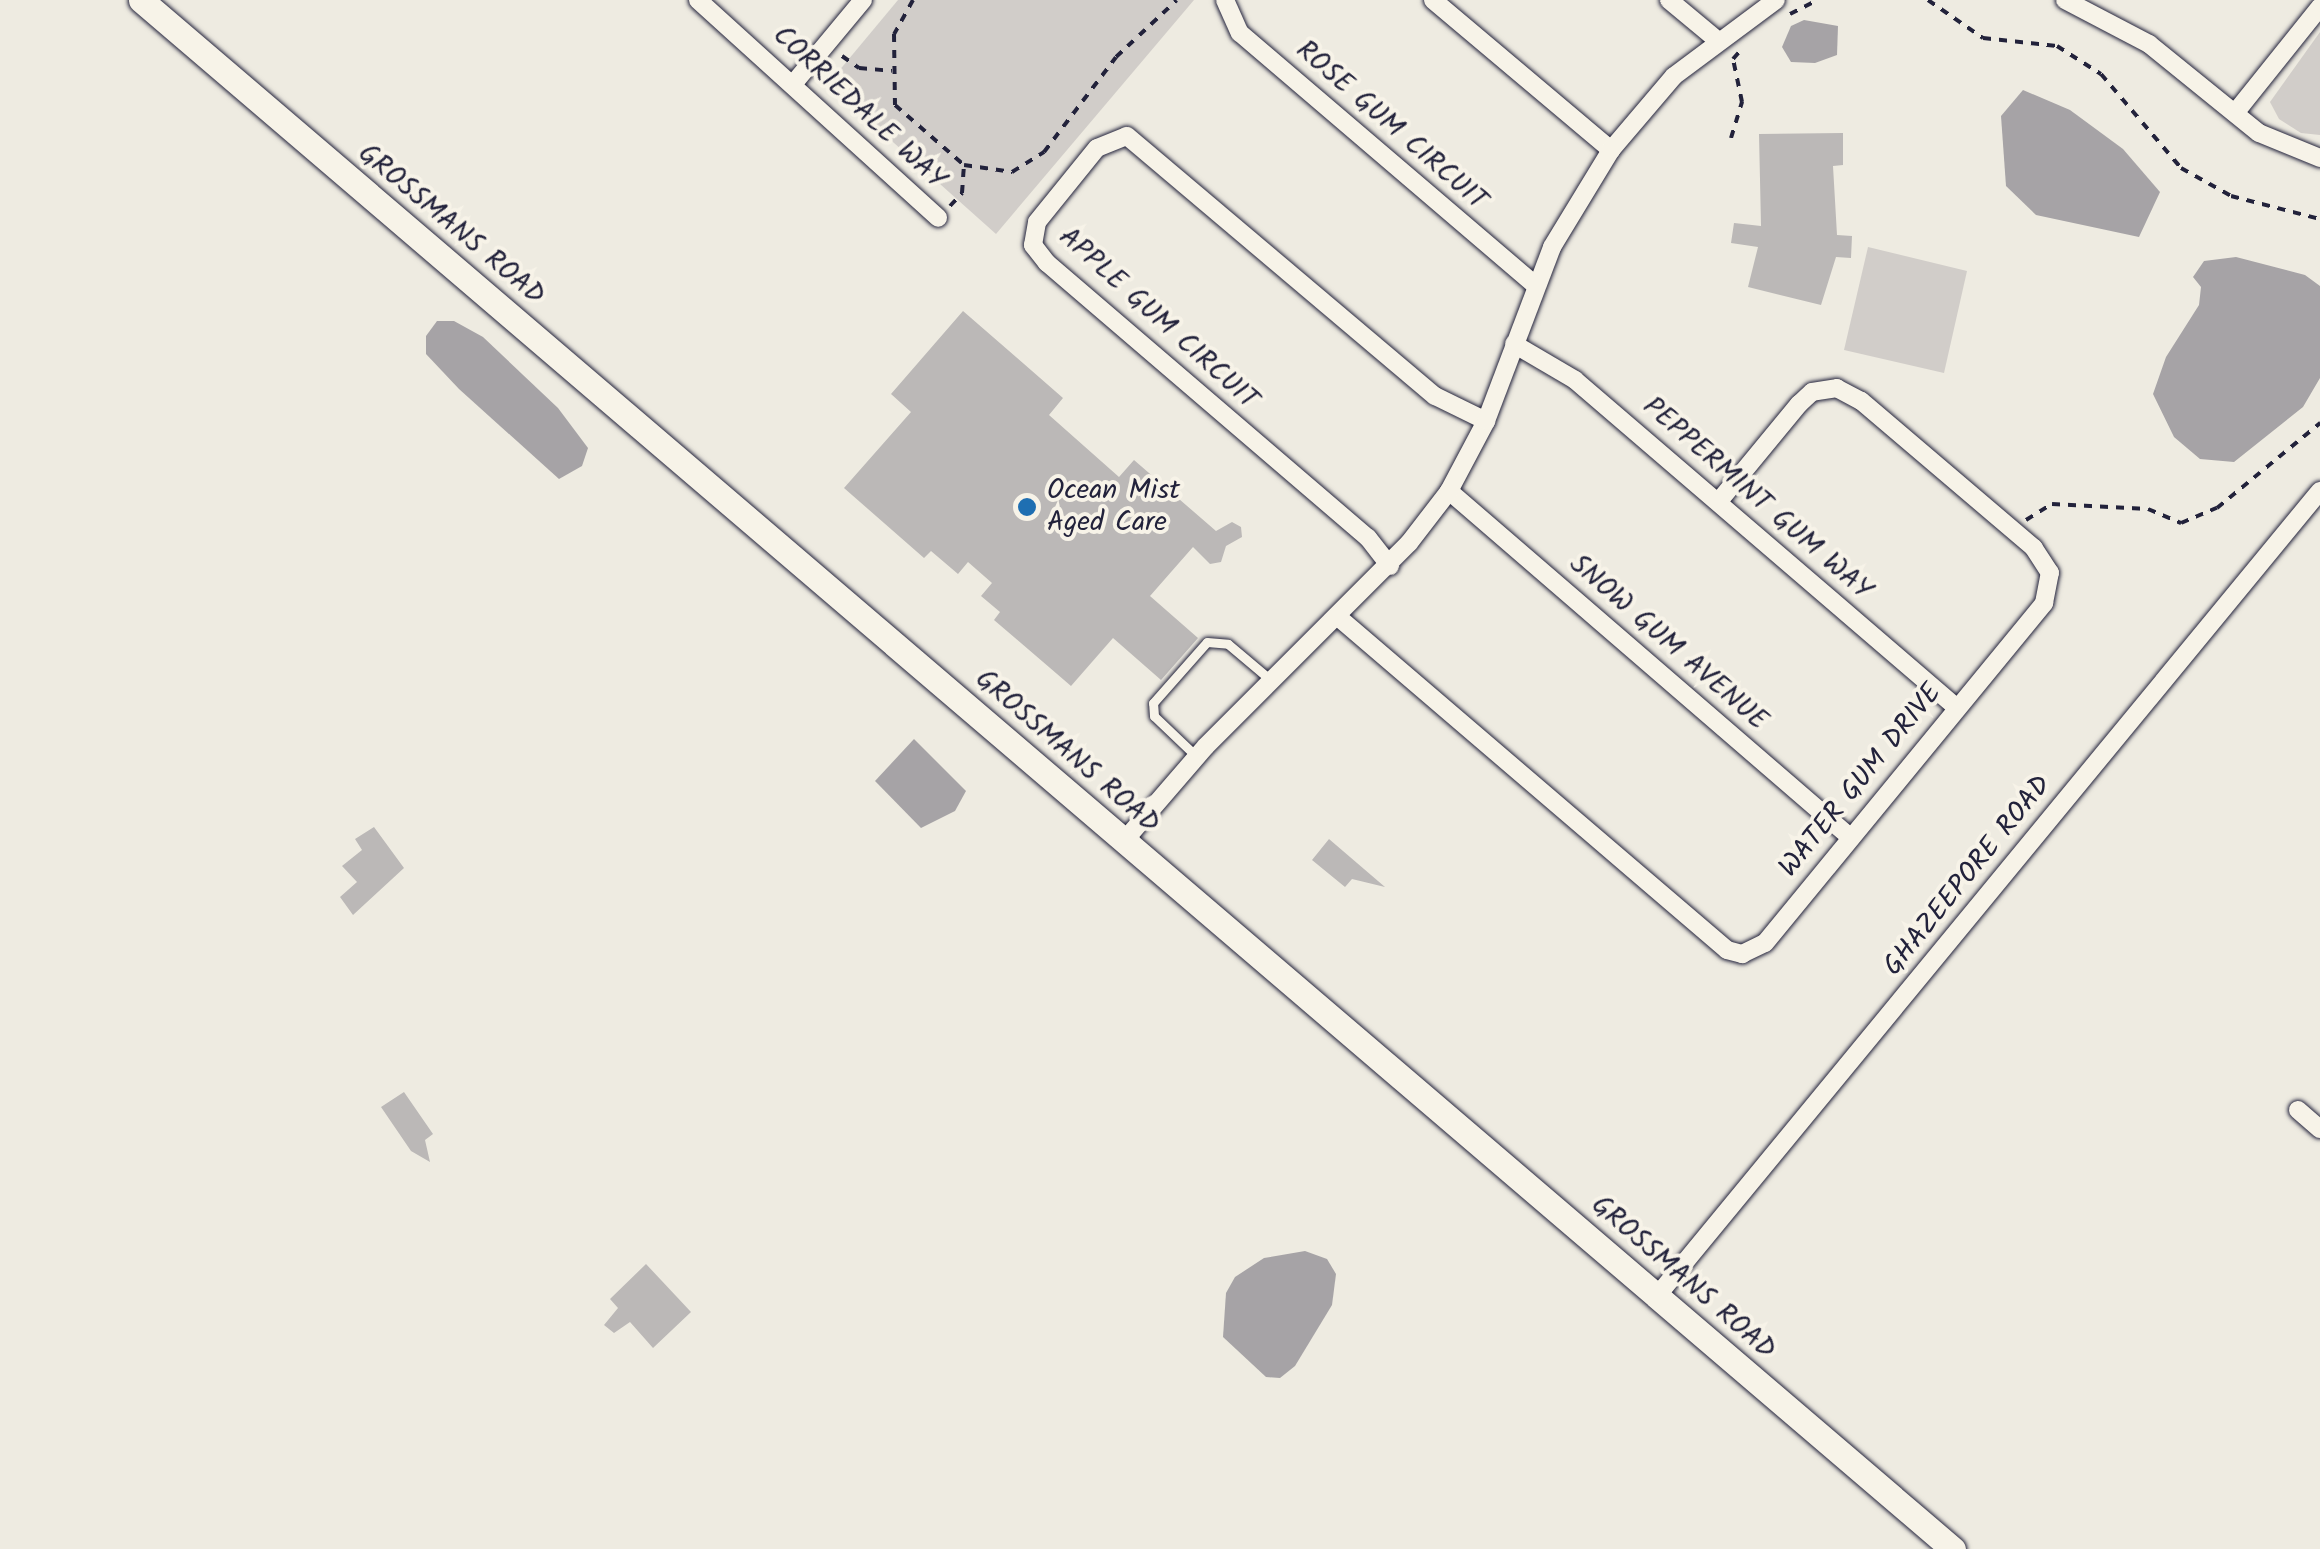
<!DOCTYPE html>
<style>
body{margin:0}
#map{position:relative;width:2320px;height:1549px;overflow:hidden;background:#eeebe1;font-family:Kalam,sans-serif}
div>[style]{position:absolute}
[style*='--x']{left:calc(var(--x)*1px);top:calc(var(--y)*1px);width:calc(var(--w)*1px);rotate:calc(var(--a)*1deg)}
.green>*{inset:0;background:#d1cdc9}
.water>*{inset:0;background:#a6a3a6}
.building>*{inset:0;background:#bbb8b7}
.path>*{height:4px;margin-top:-2px;transform-origin:0;background:repeating-linear-gradient(90deg,#22223b 0 8px,transparent 0 16px)}
.roads{filter:drop-shadow(0 0 2px #22223b) drop-shadow(0 0 2px #22223b)}
.lane>*{height:9px;margin:-4.5px;padding:0 4.5px;transform-origin:4.5px;border-radius:4.5px;background:#f7f3e8}
.street>*{height:18px;margin:-9px;padding:0 9px;transform-origin:9px;border-radius:9px;background:#f7f3e8}
.secondary>*{height:25px;margin:-12.5px;padding:0 12.5px;transform-origin:12.5px;border-radius:12.5px;background:#f7f3e8}
.dots>*{width:28px;height:28px;translate:-50% -50%;box-sizing:border-box;border:5px solid #f7f3e8;border-radius:50%}
span{translate:-50% -50%;white-space:nowrap;text-align:center;line-height:1.15;-webkit-text-stroke:8px #f7f3e8;paint-order:stroke}
.street-label{font-size:28px;color:#22223b}
.poi-label{font-size:28px;color:#22223b}
.left{translate:0 -50%;text-align:left}
</style>
<div id="map">
<div class="green">
<div style="clip-path:polygon(898px 0,1194px 0,996px 234px,828px 84px)"></div>
<div style="clip-path:polygon(2320px 32px,2320px 135px,2301px 133px,2279px 119px,2270px 102px)"></div>
<div style="clip-path:polygon(1868px 247px,1967px 271px,1944px 373px,1844px 350px)"></div>
</div>
<div class="water">
<div style="clip-path:polygon(1804px 20px,1838px 26px,1837px 55px,1815px 63px,1791px 62px,1782px 47px,1791px 26px)"></div>
<div style="clip-path:polygon(2023px 90px,2070px 110px,2123px 149px,2160px 192px,2139px 237px,2036px 215px,2006px 186px,2001px 116px)"></div>
<div style="clip-path:polygon(2236px 257px,2305px 275px,2320px 286px,2320px 378px,2303px 407px,2234px 462px,2200px 459px,2174px 437px,2153px 394px,2166px 357px,2199px 305px,2201px 287px,2193px 277px,2204px 261px)"></div>
<div style="clip-path:polygon(437px 321px,454px 321px,483px 337px,558px 408px,588px 448px,582px 466px,559px 479px,459px 389px,426px 354px,426px 336px)"></div>
<div style="clip-path:polygon(914px 739px,966px 791px,955px 811px,921px 828px,875px 781px)"></div>
<div style="clip-path:polygon(1305px 1251px,1327px 1259px,1336px 1274px,1332px 1305px,1295px 1366px,1280px 1378px,1266px 1377px,1223px 1337px,1226px 1293px,1235px 1277px,1264px 1258px)"></div>
</div>
<div class="building">
<div style="clip-path:polygon(1843px 133px,1843px 165px,1833px 166px,1837px 235px,1852px 236px,1851px 258px,1836px 257px,1821px 305px,1748px 287px,1758px 247px,1731px 243px,1734px 223px,1761px 226px,1759px 134px)"></div>
<div style="clip-path:polygon(963px 311px,1063px 398px,1049px 415px,1119px 477px,1134px 460px,1216px 531px,1232px 522px,1241px 527px,1242px 537px,1226px 546px,1221px 562px,1210px 564px,1193px 547px,1150px 596px,1198px 638px,1161px 680px,1113px 638px,1071px 686px,994px 620px,1000px 612px,981px 596px,992px 583px,968px 562px,958px 574px,931px 551px,924px 558px,844px 488px,911px 412px,891px 394px)"></div>
<div style="clip-path:polygon(374px 827px,404px 868px,353px 915px,340px 897px,357px 882px,342px 866px,362px 850px,355px 839px)"></div>
<div style="clip-path:polygon(1329px 839px,1385px 887px,1352px 879px,1345px 887px,1312px 860px)"></div>
<div style="clip-path:polygon(404px 1092px,433px 1134px,425px 1140px,430px 1162px,411px 1151px,381px 1107px)"></div>
<div style="clip-path:polygon(646px 1264px,691px 1312px,653px 1348px,630px 1322px,614px 1333px,604px 1325px,618px 1308px,610px 1299px)"></div>
</div>
<div class="path">
<div style="--x:913;--y:0;--w:39;--a:119"></div>
<div style="--x:894;--y:34;--w:71;--a:89.2"></div>
<div style="--x:895;--y:105;--w:91;--a:41"></div>
<div style="--x:964;--y:165;--w:49;--a:8.3"></div>
<div style="--x:1012;--y:172;--w:38;--a:-32"></div>
<div style="--x:1044;--y:152;--w:119;--a:-52.8"></div>
<div style="--x:1116;--y:57;--w:83;--a:-43.1"></div>
<div style="--x:1928;--y:0;--w:67;--a:34.6"></div>
<div style="--x:1983;--y:38;--w:74;--a:6.2"></div>
<div style="--x:2057;--y:46;--w:52;--a:32.5"></div>
<div style="--x:2101;--y:74;--w:123;--a:49.6"></div>
<div style="--x:2181;--y:168;--w:57;--a:29.2"></div>
<div style="--x:2231;--y:196;--w:92;--a:14.5"></div>
<div style="--x:1790;--y:14;--w:30;--a:-27"></div>
<div style="--x:842;--y:56;--w:21;--a:35"></div>
<div style="--x:859;--y:68;--w:33;--a:5"></div>
<div style="--x:1731;--y:138;--w:38;--a:-73"></div>
<div style="--x:1742;--y:102;--w:44;--a:-101.8"></div>
<div style="--x:1733;--y:59;--w:9;--a:-49"></div>
<div style="--x:950;--y:206;--w:18;--a:-47"></div>
<div style="--x:962;--y:193;--w:28;--a:-86"></div>
<div style="--x:2026;--y:520;--w:31;--a:-32"></div>
<div style="--x:2052;--y:504;--w:96;--a:3"></div>
<div style="--x:2148;--y:509;--w:36;--a:23"></div>
<div style="--x:2181;--y:523;--w:39;--a:-23"></div>
<div style="--x:2217;--y:508;--w:134;--a:-39.5"></div>
</div>
<div class="roads">
<div class="lane">
<div style="--x:1197;--y:757;--w:59;--a:-136.4"></div>
<div style="--x:1154;--y:716;--w:13;--a:-94"></div>
<div style="--x:1153;--y:703;--w:81;--a:-48.5"></div>
<div style="--x:1207;--y:642;--w:21;--a:5"></div>
<div style="--x:1228;--y:644;--w:57;--a:40.1"></div>
</div>
<div class="street">
<div style="--x:698;--y:0;--w:324;--a:42.2"></div>
<div style="--x:1225;--y:0;--w:36;--a:66"></div>
<div style="--x:1240;--y:33;--w:389;--a:40.5"></div>
<div style="--x:1433;--y:0;--w:233;--a:40.1"></div>
<div style="--x:1669;--y:0;--w:62;--a:39.8"></div>
<div style="--x:2065;--y:0;--w:95;--a:27.6"></div>
<div style="--x:2149;--y:44;--w:141;--a:39"></div>
<div style="--x:2259;--y:133;--w:66;--a:22.3"></div>
<div style="--x:794;--y:83;--w:108;--a:-50.3"></div>
<div style="--x:2235;--y:113;--w:136;--a:-51.3"></div>
<div style="--x:1514;--y:344;--w:71;--a:30.5"></div>
<div style="--x:1575;--y:380;--w:502;--a:40.64"></div>
<div style="--x:1449;--y:491;--w:530;--a:40.79"></div>
<div style="--x:1390;--y:566;--w:36;--a:-128"></div>
<div style="--x:1368;--y:538;--w:423;--a:-139.4"></div>
<div style="--x:1047;--y:263;--w:23;--a:-128"></div>
<div style="--x:1033;--y:245;--w:23;--a:-80"></div>
<div style="--x:1037;--y:222;--w:95;--a:-51"></div>
<div style="--x:1097;--y:148;--w:32;--a:-22"></div>
<div style="--x:1127;--y:136;--w:403;--a:40.2"></div>
<div style="--x:1435;--y:396;--w:57;--a:26.1"></div>
<div style="--x:1338;--y:617;--w:512;--a:40.56"></div>
<div style="--x:1727;--y:950;--w:16;--a:15"></div>
<div style="--x:1742;--y:954;--w:25;--a:-26"></div>
<div style="--x:1765;--y:943;--w:440;--a:-50.6"></div>
<div style="--x:2044;--y:603;--w:31;--a:-79"></div>
<div style="--x:2050;--y:573;--w:30;--a:-123"></div>
<div style="--x:2034;--y:548;--w:227;--a:-139.6"></div>
<div style="--x:1861;--y:401;--w:27;--a:-152"></div>
<div style="--x:1837;--y:388;--w:25;--a:171"></div>
<div style="--x:1812;--y:392;--w:18;--a:137"></div>
<div style="--x:1799;--y:404;--w:126;--a:129.5"></div>
<div style="--x:1124;--y:841;--w:125;--a:-49.2"></div>
<div style="--x:1206;--y:746;--w:287;--a:-45"></div>
<div style="--x:1409;--y:543;--w:66;--a:-52.4"></div>
<div style="--x:1449;--y:491;--w:79;--a:-62.1"></div>
<div style="--x:1486;--y:421;--w:186;--a:-69.2"></div>
<div style="--x:1552;--y:247;--w:114;--a:-58.7"></div>
<div style="--x:1611;--y:150;--w:97;--a:-49.6"></div>
<div style="--x:1674;--y:76;--w:127;--a:-36.7"></div>
<div style="--x:2298;--y:1110;--w:29;--a:41"></div>
<div style="--x:1657;--y:1296;--w:1043;--a:-50.53"></div>
</div>
<div class="secondary">
<div style="--x:141;--y:0;--w:2384;--a:40.53"></div>
</div>
</div>
<div class="dots">
<div style="left:1027px;top:507px;background:#1f6fb2"></div>
</div>
<div class="street-label">
<span style="left:859px;top:108px;rotate:43deg">CORRIEDALE WAY</span>
<span style="left:1391px;top:126px;rotate:41deg">ROSE GUM CIRCUIT</span>
<span style="left:451px;top:225px;rotate:40deg">GROSSMANS ROAD</span>
<span style="left:1158px;top:319px;rotate:42deg">APPLE GUM CIRCUIT</span>
<span style="left:1757px;top:499px;rotate:41deg">PEPPERMINT GUM WAY</span>
<span style="left:1668px;top:643px;rotate:41deg">SNOW GUM AVENUE</span>
<span style="left:1067px;top:752px;rotate:41deg">GROSSMANS ROAD</span>
<span style="left:1861px;top:781px;rotate:-51deg">WATER GUM DRIVE</span>
<span style="left:1968px;top:876px;rotate:-51deg">GHAZEEPORE ROAD</span>
<span style="left:1683px;top:1278px;rotate:41deg">GROSSMANS ROAD</span>
</div>
<div class="poi-label">
<span class="left" style="left:1047px;top:507px">Ocean Mist<br>Aged Care</span>
</div>
</div>
